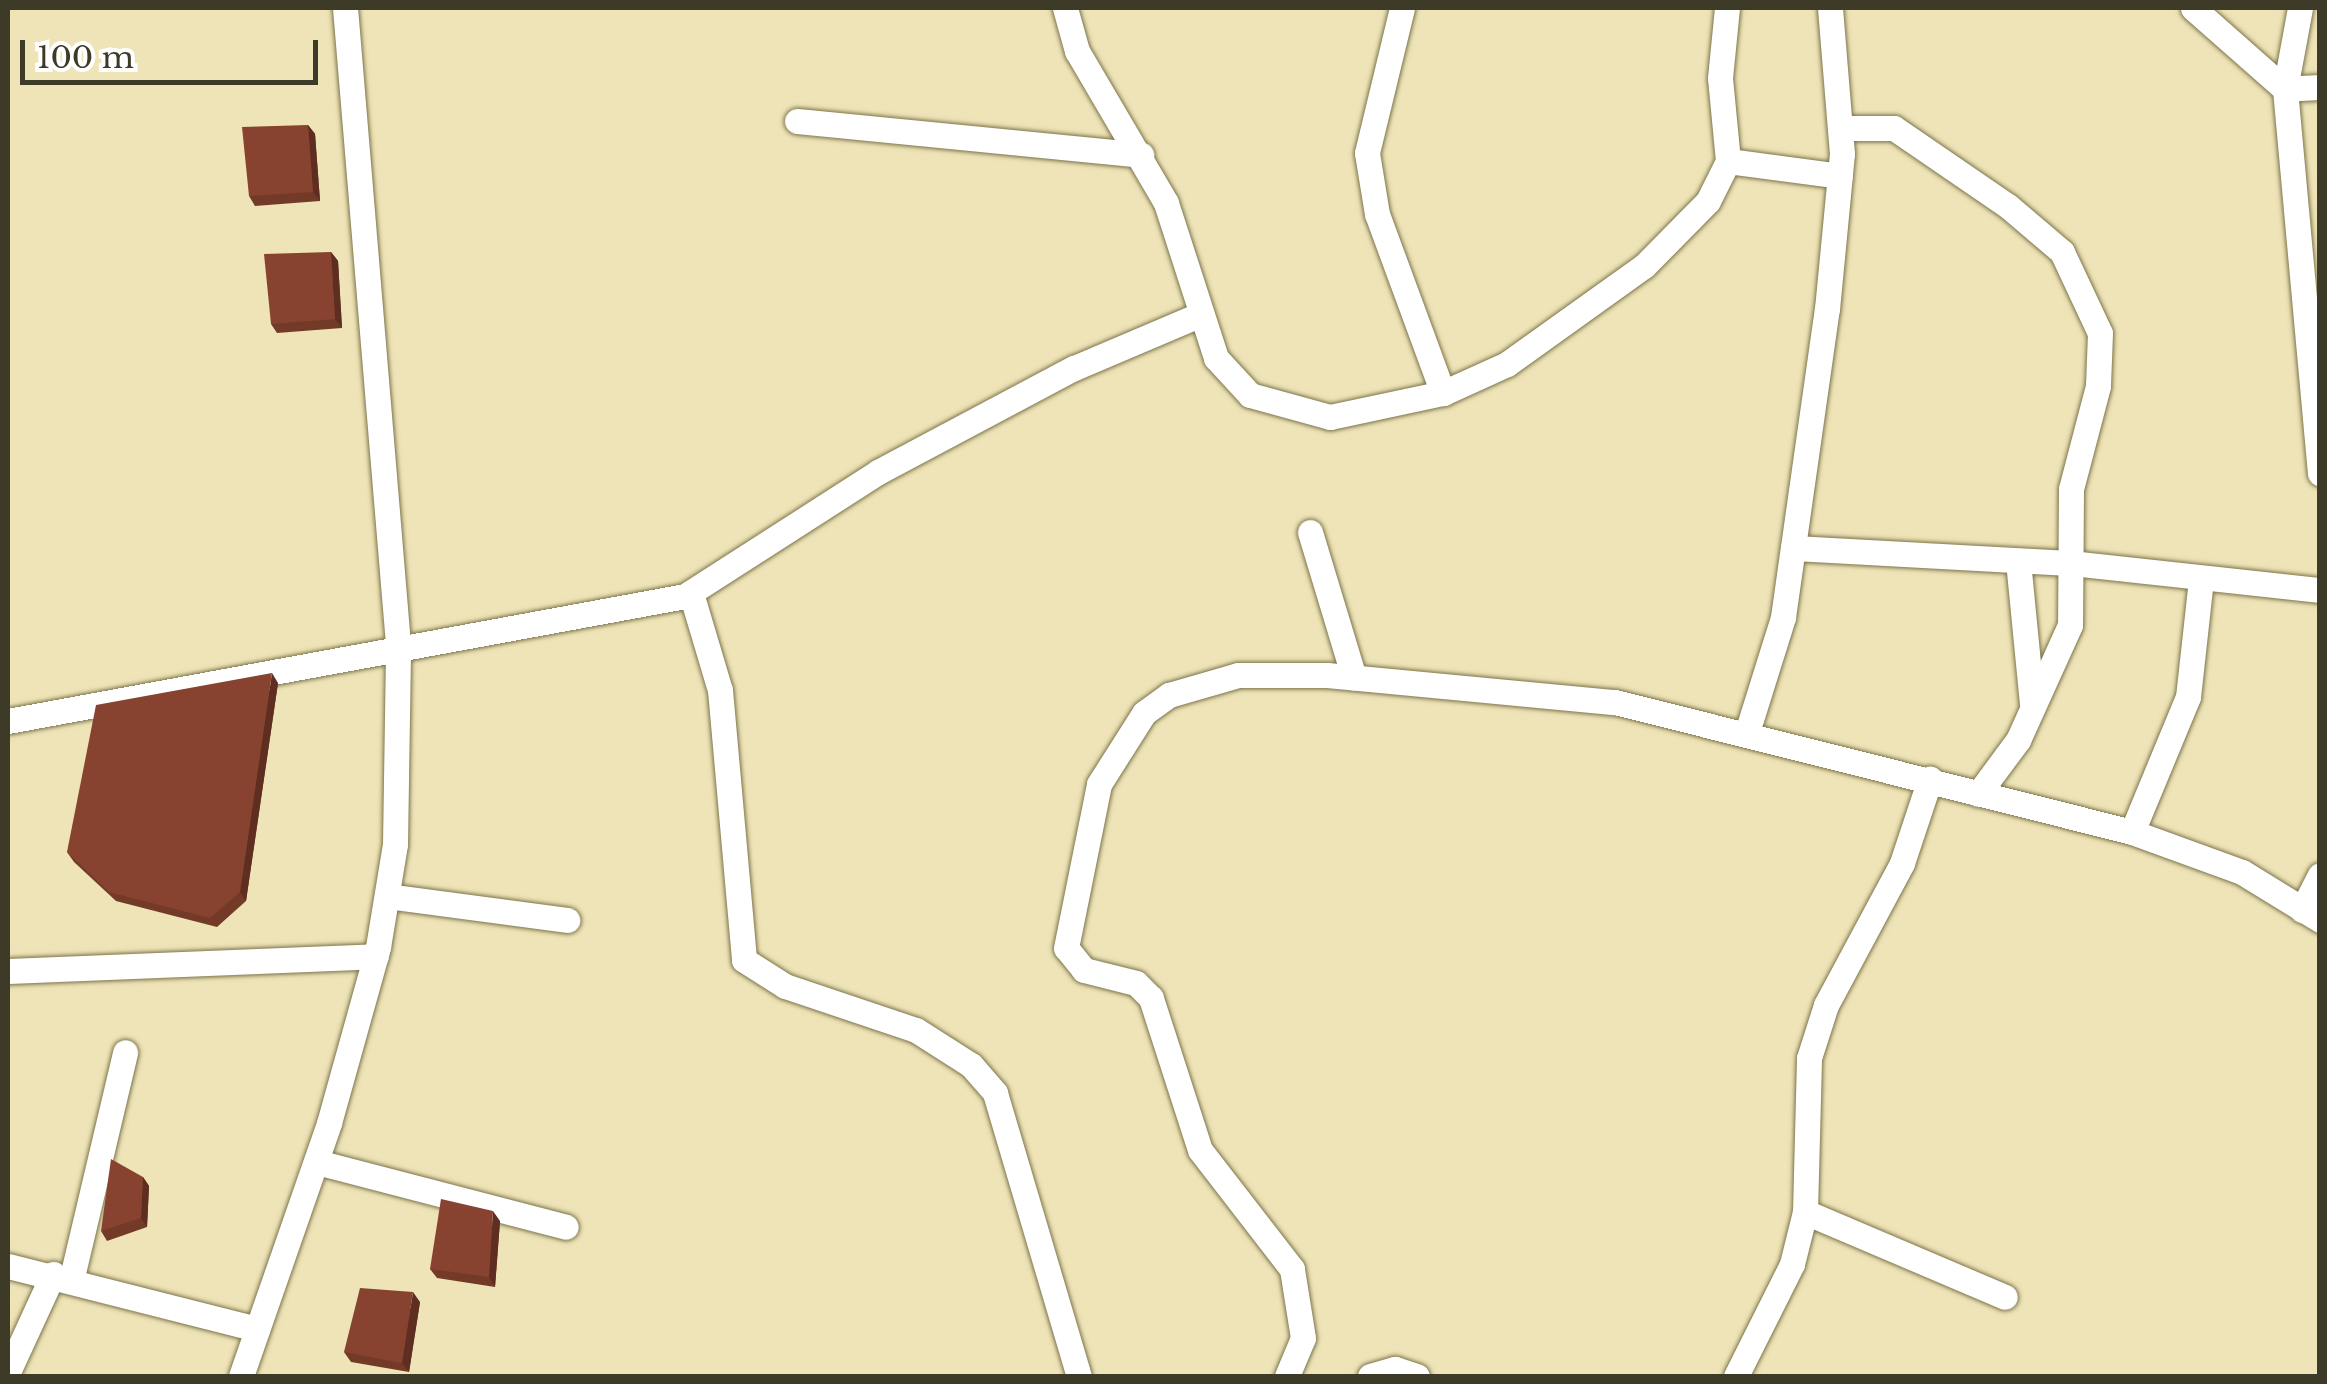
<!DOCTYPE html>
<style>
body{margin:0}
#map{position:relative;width:2327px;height:1384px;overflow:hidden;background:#eee4b7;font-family:"Libre Baskerville",serif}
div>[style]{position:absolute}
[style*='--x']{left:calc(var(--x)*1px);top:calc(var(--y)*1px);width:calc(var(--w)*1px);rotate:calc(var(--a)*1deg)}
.roads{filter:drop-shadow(0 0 2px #7d744b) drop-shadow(0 0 2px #7d744b)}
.minor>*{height:25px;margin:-12.5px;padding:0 12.5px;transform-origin:12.5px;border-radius:12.5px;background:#fff}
.wall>*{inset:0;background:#743a28}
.shaded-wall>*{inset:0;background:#5e2f21}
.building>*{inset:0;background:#87432f}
span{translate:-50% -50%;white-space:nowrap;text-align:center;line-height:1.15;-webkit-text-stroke:10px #fff;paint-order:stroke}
.frame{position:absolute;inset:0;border:10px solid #3e3a28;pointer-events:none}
.scale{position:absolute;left:20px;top:40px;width:298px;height:45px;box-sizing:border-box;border:5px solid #3e3a28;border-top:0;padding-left:12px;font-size:30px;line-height:35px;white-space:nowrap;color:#3e3a28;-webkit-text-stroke:8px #fff;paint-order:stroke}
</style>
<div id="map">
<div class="roads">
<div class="minor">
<div style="--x:1065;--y:8;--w:45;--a:74.4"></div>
<div style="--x:1077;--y:51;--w:176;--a:59.6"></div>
<div style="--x:1166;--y:203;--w:163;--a:72.1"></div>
<div style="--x:1216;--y:358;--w:50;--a:47.4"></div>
<div style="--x:1250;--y:395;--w:83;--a:15.4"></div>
<div style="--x:1330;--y:417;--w:116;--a:-12"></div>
<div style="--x:1443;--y:393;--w:70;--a:-24.4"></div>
<div style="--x:1507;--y:364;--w:168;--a:-35.6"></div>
<div style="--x:1644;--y:266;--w:91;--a:-45.4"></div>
<div style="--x:1708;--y:201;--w:45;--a:-63.4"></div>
<div style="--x:1728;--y:161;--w:83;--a:-95.5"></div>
<div style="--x:1720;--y:78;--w:70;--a:-84.3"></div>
<div style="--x:1402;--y:8;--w:149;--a:103.6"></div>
<div style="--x:1367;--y:153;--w:62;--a:80.7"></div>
<div style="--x:1377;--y:214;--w:191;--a:69.8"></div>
<div style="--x:2193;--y:8;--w:123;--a:41.4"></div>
<div style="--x:2285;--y:89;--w:82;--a:-79.5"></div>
<div style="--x:2320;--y:87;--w:35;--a:177"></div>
<div style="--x:2285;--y:89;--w:386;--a:84.8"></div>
<div style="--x:797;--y:121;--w:346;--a:5.6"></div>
<div style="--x:1841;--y:128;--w:53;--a:0"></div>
<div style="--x:1894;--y:128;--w:138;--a:34.4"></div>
<div style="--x:2008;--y:206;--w:71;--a:40.4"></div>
<div style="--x:2062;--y:252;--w:89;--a:64.9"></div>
<div style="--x:2100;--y:333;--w:53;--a:92.2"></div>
<div style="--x:2098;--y:386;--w:106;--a:104.7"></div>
<div style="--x:2071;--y:489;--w:136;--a:90.4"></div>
<div style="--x:2070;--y:625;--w:126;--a:114.3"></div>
<div style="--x:2018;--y:740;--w:67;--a:126.5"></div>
<div style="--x:1728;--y:161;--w:113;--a:7.6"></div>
<div style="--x:1310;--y:532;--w:152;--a:73.2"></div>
<div style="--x:1793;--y:548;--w:278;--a:3.1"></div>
<div style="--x:2071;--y:563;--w:250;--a:6.2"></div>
<div style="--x:2018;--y:561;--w:145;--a:84.4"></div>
<div style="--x:691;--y:593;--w:101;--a:73.4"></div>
<div style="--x:720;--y:690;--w:271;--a:84.9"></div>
<div style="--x:744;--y:960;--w:49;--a:32.4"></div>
<div style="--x:785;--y:986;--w:138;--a:18.6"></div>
<div style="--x:916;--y:1030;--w:65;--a:32.5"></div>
<div style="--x:971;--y:1065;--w:37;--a:49"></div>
<div style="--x:995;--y:1093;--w:295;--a:73.5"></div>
<div style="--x:8;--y:721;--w:688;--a:-10.46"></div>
<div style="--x:685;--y:596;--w:229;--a:-32.7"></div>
<div style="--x:878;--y:472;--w:222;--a:-28"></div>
<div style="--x:1074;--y:368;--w:136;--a:-23"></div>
<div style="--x:1748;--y:729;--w:117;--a:-72.6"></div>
<div style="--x:1783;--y:617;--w:311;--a:-81.9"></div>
<div style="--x:1827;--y:309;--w:156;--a:-84.5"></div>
<div style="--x:1842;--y:154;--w:146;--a:-94.7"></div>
<div style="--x:2132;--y:832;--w:146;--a:-67.5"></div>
<div style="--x:2188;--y:697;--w:118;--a:-83.7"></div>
<div style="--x:387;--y:896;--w:182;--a:7.6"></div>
<div style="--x:2302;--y:910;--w:39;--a:-63"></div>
<div style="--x:8;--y:971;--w:368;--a:-2.3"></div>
<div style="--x:317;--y:1162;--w:257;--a:14.6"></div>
<div style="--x:1805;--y:1212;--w:217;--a:23"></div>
<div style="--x:8;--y:1266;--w:257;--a:14.2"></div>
<div style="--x:72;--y:1277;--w:231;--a:-76.7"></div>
<div style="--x:8;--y:1372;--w:108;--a:-65.3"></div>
<div style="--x:241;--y:1376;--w:268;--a:-70.8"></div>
<div style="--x:329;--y:1123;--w:183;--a:-74.4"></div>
<div style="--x:378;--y:947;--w:104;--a:-80.6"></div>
<div style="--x:395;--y:844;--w:200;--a:-89.1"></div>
<div style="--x:398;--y:644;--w:638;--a:-94.76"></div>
<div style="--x:1287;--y:1376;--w:41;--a:-67.2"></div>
<div style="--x:1303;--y:1338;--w:70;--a:-99.1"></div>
<div style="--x:1292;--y:1269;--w:150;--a:-127.7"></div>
<div style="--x:1200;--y:1150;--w:160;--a:-107.9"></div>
<div style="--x:1151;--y:998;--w:21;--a:-135"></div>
<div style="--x:1136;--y:983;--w:54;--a:-166"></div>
<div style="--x:1084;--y:970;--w:28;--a:-129"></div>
<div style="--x:1066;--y:948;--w:167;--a:-78.6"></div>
<div style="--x:1099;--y:784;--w:84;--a:-57.6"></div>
<div style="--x:1144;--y:713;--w:31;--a:-36"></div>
<div style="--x:1169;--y:695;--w:72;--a:-16.2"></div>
<div style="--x:1238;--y:675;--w:89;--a:0"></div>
<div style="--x:1327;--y:675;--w:289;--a:5.4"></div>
<div style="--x:1615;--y:702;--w:533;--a:14.11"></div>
<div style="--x:2132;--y:832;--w:117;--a:20"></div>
<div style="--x:2242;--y:872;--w:92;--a:31.6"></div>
<div style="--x:1370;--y:1376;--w:26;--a:-16"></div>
<div style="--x:1395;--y:1369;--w:23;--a:18"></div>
<div style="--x:1736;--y:1376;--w:125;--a:-63.4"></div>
<div style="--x:1792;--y:1264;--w:54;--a:-76"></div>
<div style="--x:1805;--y:1212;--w:154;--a:-88.5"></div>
<div style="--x:1809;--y:1058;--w:56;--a:-72.2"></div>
<div style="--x:1826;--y:1005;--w:161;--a:-61.8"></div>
<div style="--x:1902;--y:863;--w:89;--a:-71.6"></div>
</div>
</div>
<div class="wall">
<div style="clip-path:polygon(308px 125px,315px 134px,320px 201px,255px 206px,249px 196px)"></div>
<div style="clip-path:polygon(331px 252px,338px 261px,342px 328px,277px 333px,271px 324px)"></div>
<div style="clip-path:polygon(278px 683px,246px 901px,217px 927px,116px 901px,74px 862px,67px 852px)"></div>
<div style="clip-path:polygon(143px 1177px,149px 1186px,147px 1227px,107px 1241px,101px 1231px)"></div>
<div style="clip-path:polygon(500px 1221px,495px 1287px,437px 1278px,430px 1269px)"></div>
<div style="clip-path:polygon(420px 1302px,409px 1372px,351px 1362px,344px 1352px)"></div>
</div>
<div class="shaded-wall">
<div style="clip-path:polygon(308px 125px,315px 134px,320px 201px,313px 192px)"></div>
<div style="clip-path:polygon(331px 252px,338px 261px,342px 328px,335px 319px)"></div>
<div style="clip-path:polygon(272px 673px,278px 683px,246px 901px,240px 892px)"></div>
<div style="clip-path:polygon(143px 1177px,149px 1186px,147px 1227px,141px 1218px)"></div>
<div style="clip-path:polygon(493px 1211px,500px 1221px,495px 1287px,489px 1277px)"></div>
<div style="clip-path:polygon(413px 1292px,420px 1302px,409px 1372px,402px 1363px)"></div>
</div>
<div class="building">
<div style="clip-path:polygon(308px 125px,313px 192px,249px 196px,242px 127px)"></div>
<div style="clip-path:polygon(331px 252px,335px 319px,271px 324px,264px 254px)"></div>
<div style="clip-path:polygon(272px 673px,240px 892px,210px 918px,109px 892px,67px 852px,96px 705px)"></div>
<div style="clip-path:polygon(111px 1159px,143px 1177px,141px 1218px,101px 1231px)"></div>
<div style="clip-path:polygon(441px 1199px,493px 1211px,489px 1277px,430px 1269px)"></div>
<div style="clip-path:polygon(360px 1288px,413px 1292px,402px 1363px,344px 1352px)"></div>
</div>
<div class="frame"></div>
<div class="scale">100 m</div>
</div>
